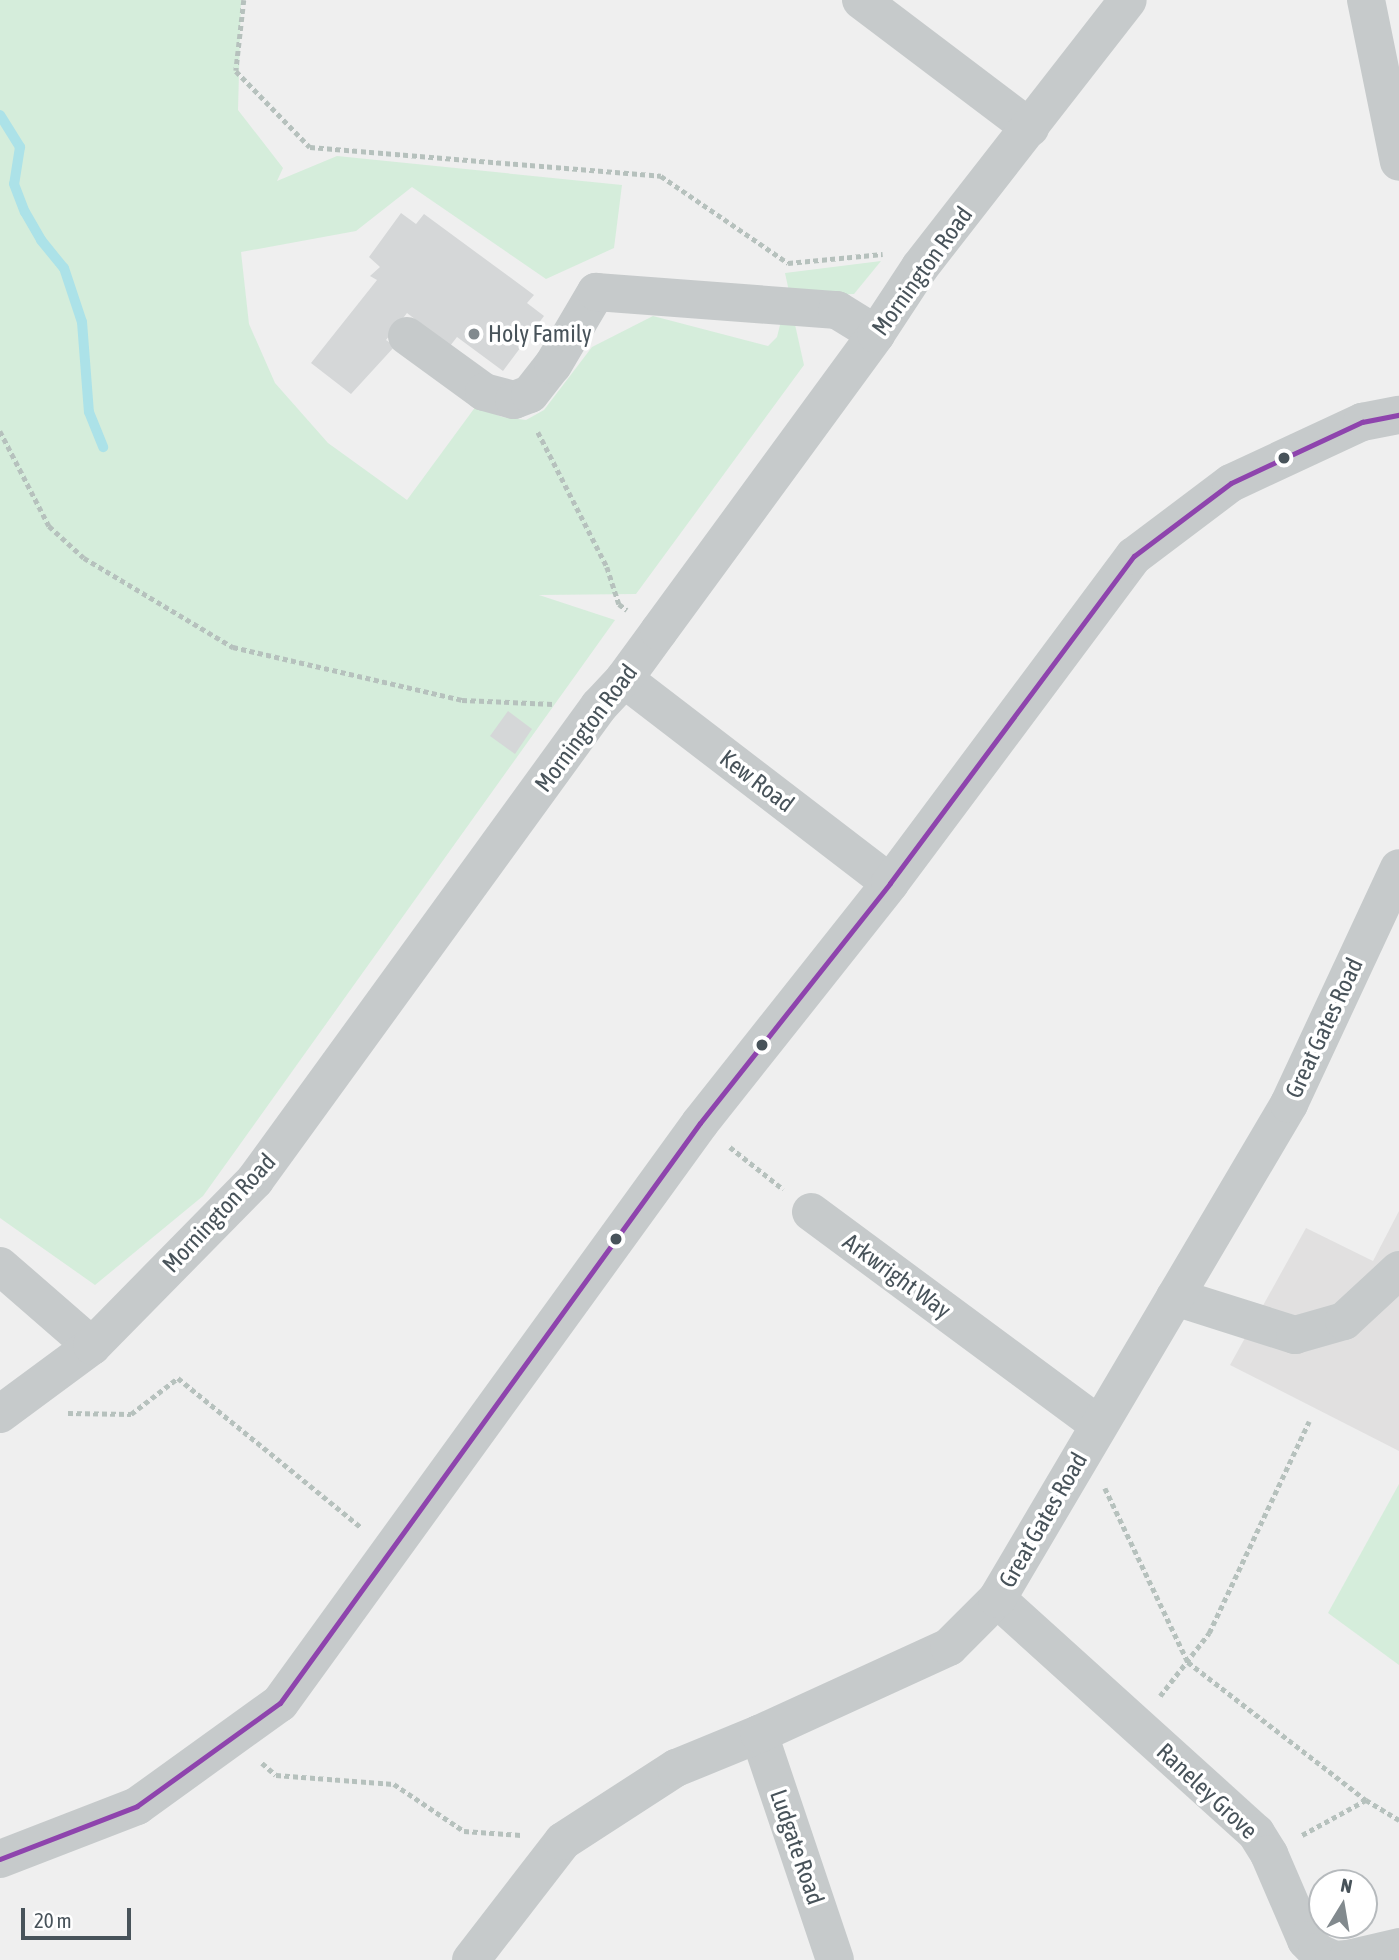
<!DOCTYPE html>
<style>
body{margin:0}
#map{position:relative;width:1399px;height:1960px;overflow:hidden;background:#efefef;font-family:"Asap Condensed",sans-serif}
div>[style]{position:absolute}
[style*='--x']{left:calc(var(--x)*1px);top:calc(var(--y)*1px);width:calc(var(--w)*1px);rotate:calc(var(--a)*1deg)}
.education>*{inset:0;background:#e1e0e0}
.green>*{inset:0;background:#d5eddb}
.stream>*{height:10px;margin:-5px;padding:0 5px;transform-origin:5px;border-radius:5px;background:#ace2e8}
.building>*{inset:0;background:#d5d7d8}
.path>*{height:4.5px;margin-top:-2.25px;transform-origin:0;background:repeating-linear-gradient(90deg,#b6c1bd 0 5px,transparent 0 8.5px)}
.minor>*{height:38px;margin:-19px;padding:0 19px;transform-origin:19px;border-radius:19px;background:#c6cacb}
.bus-1>*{height:5px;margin:-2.5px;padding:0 2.5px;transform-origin:2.5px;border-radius:2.5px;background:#8e44ad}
.dots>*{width:19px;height:19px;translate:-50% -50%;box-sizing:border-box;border:4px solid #fff;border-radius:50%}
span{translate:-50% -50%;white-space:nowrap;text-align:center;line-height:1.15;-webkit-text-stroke:7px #fff;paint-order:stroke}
.street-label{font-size:24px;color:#48535a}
.poi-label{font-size:24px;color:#48535a}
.left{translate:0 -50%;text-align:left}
.north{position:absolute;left:1308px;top:1869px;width:70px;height:70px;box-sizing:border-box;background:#fff;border:2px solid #b6babd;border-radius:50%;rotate:11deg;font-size:19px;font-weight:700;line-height:28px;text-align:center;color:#48535a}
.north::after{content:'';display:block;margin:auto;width:24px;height:32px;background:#828a8e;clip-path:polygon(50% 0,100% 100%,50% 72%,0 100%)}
.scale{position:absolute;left:21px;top:1908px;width:110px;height:32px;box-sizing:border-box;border:4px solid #48535a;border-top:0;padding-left:9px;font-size:21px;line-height:24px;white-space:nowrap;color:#48535a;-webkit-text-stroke:5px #fff;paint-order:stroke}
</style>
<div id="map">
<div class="education">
<div style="clip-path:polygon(1399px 1211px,1399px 1451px,1230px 1365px,1306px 1228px,1373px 1261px)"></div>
</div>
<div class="green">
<div style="clip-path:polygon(0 0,241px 0,238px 110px,283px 168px,277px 181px,337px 156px,622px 185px,614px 248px,546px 279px,412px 187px,356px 231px,241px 252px,249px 324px,275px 383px,328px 443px,407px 500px,476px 406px,502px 417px,526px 420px,544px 410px,592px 347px,653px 316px,768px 346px,777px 337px,781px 321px,794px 320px,804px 365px,636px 594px,539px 595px,615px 620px,203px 1196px,95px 1285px,0 1218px)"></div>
<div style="clip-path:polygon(881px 261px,854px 294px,790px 296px,785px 273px)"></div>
<div style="clip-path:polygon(1399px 1484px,1399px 1665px,1328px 1613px)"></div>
</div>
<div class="stream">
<div style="--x:0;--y:115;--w:38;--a:58"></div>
<div style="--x:20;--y:147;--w:37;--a:99"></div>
<div style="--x:14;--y:184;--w:30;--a:69"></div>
<div style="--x:25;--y:212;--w:32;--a:60"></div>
<div style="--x:41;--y:240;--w:36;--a:51"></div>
<div style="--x:64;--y:268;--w:57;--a:71.6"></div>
<div style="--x:82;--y:322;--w:90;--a:85.6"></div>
<div style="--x:89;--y:412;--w:38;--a:68"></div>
</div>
<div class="building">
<div style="clip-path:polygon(401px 213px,416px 224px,424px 214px,534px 295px,527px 303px,544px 316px,503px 371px,457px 337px,450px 346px,407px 313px,386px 340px,395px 346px,351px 394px,311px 363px,377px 280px,370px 276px,380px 267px,369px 257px)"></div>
<div style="clip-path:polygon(508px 711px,532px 729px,515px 754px,490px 736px)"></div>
</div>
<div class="path">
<div style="--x:244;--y:0;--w:71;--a:96.4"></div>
<div style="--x:236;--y:71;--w:106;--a:45.8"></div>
<div style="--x:310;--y:147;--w:352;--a:4.7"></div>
<div style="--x:661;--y:176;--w:154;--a:34.4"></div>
<div style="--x:788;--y:263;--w:95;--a:-5.4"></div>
<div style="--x:0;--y:431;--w:107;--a:62.7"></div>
<div style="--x:49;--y:526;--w:47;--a:42.4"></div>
<div style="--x:84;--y:558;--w:174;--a:30.9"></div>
<div style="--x:233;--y:647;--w:235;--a:13"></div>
<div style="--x:462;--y:700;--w:91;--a:2.5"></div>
<div style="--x:538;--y:432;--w:152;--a:62.9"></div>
<div style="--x:607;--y:567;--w:39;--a:72"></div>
<div style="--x:619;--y:604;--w:10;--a:37"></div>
<div style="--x:730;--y:1147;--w:68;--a:38.4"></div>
<div style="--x:68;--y:1413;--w:63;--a:0.9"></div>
<div style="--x:131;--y:1414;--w:59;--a:-37.5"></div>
<div style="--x:178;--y:1378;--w:237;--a:39.2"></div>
<div style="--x:1105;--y:1488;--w:193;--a:64.5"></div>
<div style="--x:1188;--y:1662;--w:225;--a:37.8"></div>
<div style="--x:1366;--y:1800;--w:39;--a:31"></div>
<div style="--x:1160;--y:1696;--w:80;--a:-52.1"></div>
<div style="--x:1209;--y:1633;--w:234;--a:-64.7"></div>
<div style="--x:262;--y:1763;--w:18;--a:41"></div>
<div style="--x:276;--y:1775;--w:118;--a:4.4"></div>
<div style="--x:394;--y:1784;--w:84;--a:33.9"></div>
<div style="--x:464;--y:1831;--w:57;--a:4"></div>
<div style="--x:1302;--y:1835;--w:73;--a:-28.7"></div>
</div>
<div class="minor">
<div style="--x:861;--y:0;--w:212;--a:37.1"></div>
<div style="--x:1366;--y:0;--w:165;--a:78.5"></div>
<div style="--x:407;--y:336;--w:95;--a:36"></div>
<div style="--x:484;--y:392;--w:31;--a:15"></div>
<div style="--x:514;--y:400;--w:17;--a:-21"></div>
<div style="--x:530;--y:394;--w:37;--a:-52"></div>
<div style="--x:553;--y:365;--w:85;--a:-59.5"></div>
<div style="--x:596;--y:292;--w:242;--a:4.3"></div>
<div style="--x:837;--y:310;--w:46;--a:31.6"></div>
<div style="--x:624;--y:679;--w:335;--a:37.5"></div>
<div style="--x:811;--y:1212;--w:357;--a:36.5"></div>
<div style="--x:0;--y:1266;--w:122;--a:41"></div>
<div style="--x:1175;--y:1297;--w:126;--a:17.6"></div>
<div style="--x:1295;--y:1335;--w:51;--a:-15.9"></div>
<div style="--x:1344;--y:1321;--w:75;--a:-42.8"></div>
<div style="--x:0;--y:1414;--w:114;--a:-36.5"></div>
<div style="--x:92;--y:1346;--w:233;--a:-45.5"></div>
<div style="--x:255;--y:1180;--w:586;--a:-54.03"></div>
<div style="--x:599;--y:706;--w:37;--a:-47"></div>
<div style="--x:624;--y:679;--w:59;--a:-53.9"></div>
<div style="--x:659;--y:631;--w:368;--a:-53.8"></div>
<div style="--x:876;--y:334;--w:80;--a:-56.7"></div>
<div style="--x:920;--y:267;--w:338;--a:-52.1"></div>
<div style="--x:997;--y:1599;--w:349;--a:42.1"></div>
<div style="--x:1256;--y:1833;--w:25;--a:58"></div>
<div style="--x:1269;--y:1854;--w:94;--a:66.7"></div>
<div style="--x:1306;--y:1940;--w:16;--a:47"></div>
<div style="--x:1317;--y:1952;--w:19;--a:25"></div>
<div style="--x:1334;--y:1960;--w:14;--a:-4"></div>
<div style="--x:1348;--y:1959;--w:52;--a:-13.2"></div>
<div style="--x:759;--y:1734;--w:238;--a:71.4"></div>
<div style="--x:0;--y:1859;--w:147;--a:-21.1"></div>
<div style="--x:137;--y:1806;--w:176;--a:-35.8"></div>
<div style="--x:280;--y:1703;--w:716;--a:-54.09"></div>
<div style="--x:700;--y:1123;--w:306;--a:-51.6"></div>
<div style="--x:890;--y:883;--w:408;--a:-53.3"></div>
<div style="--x:1134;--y:556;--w:121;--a:-37"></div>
<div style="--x:1231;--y:483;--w:145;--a:-25"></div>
<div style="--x:1362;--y:422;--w:38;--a:-11"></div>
<div style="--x:471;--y:1960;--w:150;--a:-52.3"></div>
<div style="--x:563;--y:1841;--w:135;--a:-32.9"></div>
<div style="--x:676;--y:1768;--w:90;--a:-22.3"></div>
<div style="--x:759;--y:1734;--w:209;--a:-24.6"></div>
<div style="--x:949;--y:1647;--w:68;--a:-45"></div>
<div style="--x:997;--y:1599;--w:575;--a:-59.46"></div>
<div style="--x:1289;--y:1104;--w:260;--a:-65"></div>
</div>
<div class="bus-1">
<div style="--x:0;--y:1859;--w:147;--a:-21.1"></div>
<div style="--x:137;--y:1806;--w:176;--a:-35.8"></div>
<div style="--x:280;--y:1703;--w:716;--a:-54.09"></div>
<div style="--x:700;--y:1123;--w:306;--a:-51.6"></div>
<div style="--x:890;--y:883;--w:408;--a:-53.3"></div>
<div style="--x:1134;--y:556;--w:121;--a:-37"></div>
<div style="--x:1231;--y:483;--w:145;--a:-25"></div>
<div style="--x:1362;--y:422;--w:38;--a:-11"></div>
</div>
<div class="dots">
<div style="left:474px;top:334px;background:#828a8e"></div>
<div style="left:1284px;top:458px;background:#48535a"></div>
<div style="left:762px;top:1045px;background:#48535a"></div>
<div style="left:616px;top:1239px;background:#48535a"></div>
</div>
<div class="street-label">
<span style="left:922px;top:271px;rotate:-54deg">Mornington Road</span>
<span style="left:586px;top:728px;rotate:-53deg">Mornington Road</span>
<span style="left:757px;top:781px;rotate:37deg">Kew Road</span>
<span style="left:1324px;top:1028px;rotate:-65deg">Great Gates Road</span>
<span style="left:219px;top:1213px;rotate:-47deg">Mornington Road</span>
<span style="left:897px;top:1276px;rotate:36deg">Arkwright Way</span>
<span style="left:1043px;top:1520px;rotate:-60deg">Great Gates Road</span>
<span style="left:1207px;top:1791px;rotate:43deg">Raneley Grove</span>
<span style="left:797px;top:1847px;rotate:71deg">Ludgate Road</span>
</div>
<div class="poi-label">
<span class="left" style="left:488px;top:334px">Holy Family</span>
</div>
<div class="north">N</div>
<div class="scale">20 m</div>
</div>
